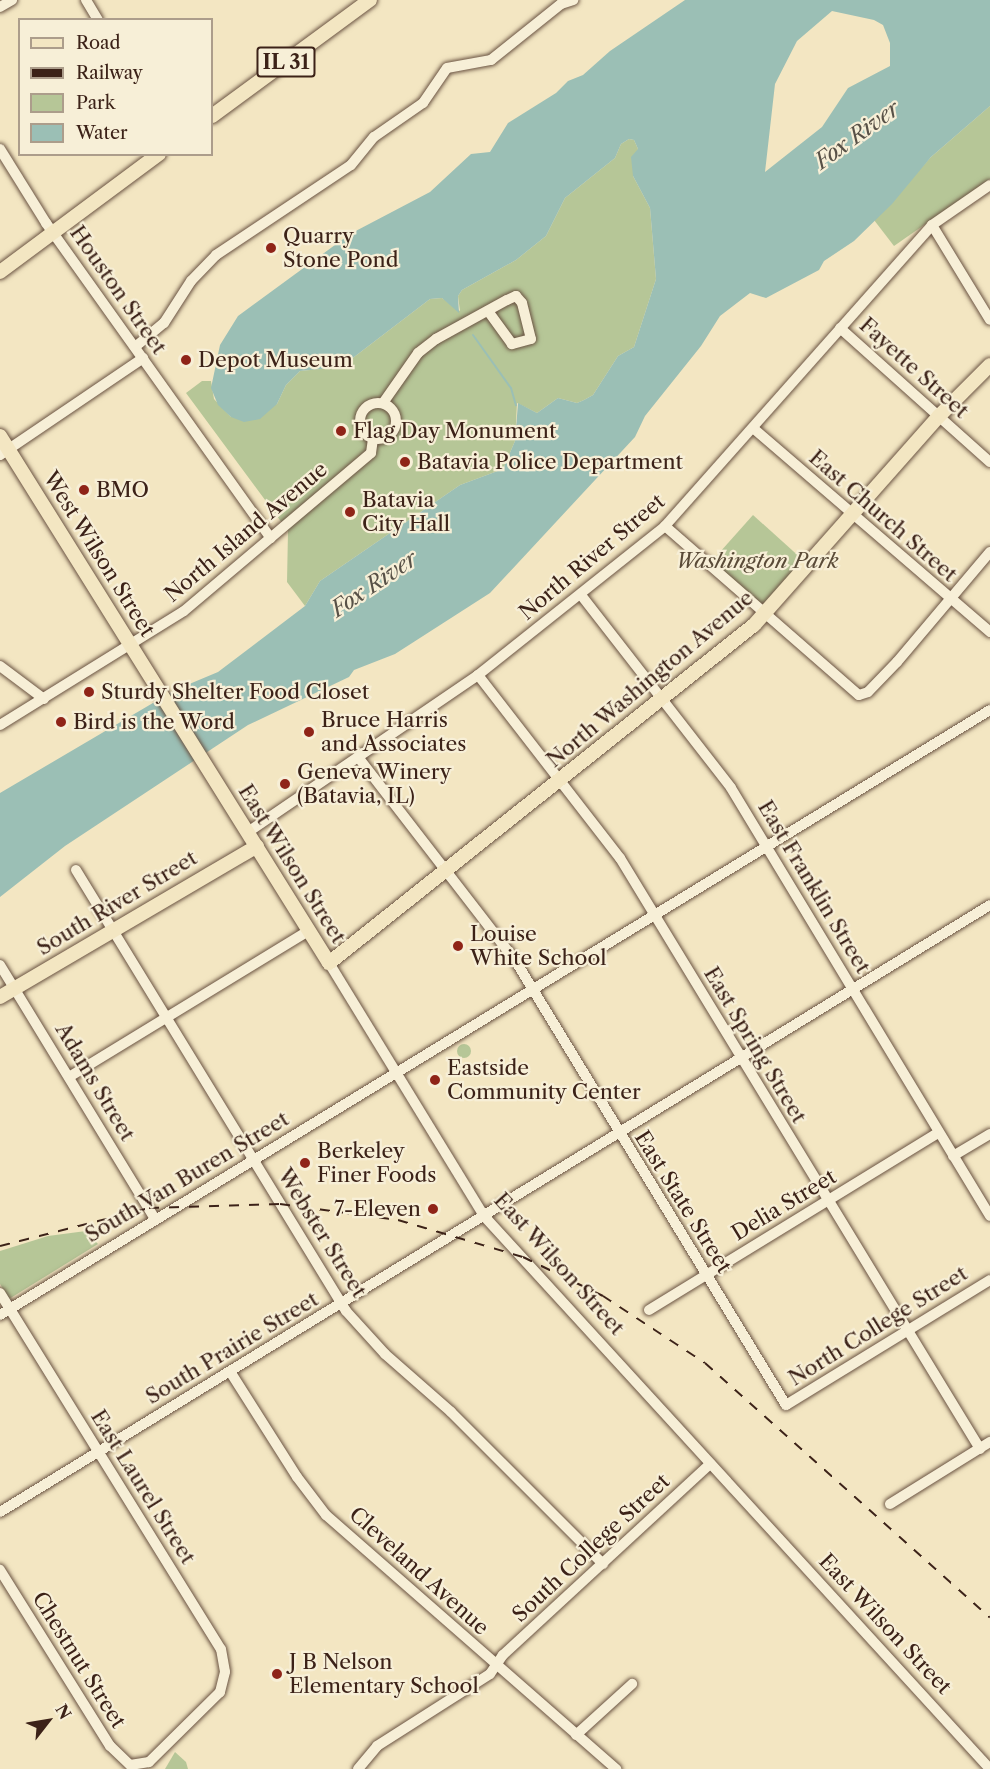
<!DOCTYPE html>
<style>
body{margin:0}
#map{position:relative;width:990px;height:1769px;overflow:hidden;background:#f3e6c2;font-family:"Libre Caslon Text",serif}
div>[style]{position:absolute}
[style*='--x']{left:calc(var(--x)*1px);top:calc(var(--y)*1px);width:calc(var(--w)*1px);rotate:calc(var(--a)*1deg)}
.green>*{inset:0;background:#b6c697}
.round{border-radius:50%}
.water>*{inset:0;background:#9bbfb5}
.stream>*{height:2px;margin:-1px;padding:0 1px;transform-origin:1px;border-radius:1px;background:#9bbfb5}
.roads{filter:drop-shadow(0 0 2px #6a5342) drop-shadow(0 0 2px #6a5342)}
.minor>*{height:10px;margin:-5px;padding:0 5px;transform-origin:5px;border-radius:5px;background:#f7efd7}
.minor>.ring{margin:-5px;padding:0;box-sizing:content-box;background:none;border:10px solid #f7efd7;border-radius:50%}
.major>*{height:14px;margin:-7px;padding:0 7px;transform-origin:7px;border-radius:7px;background:#f3e6c2}
.rail>*{height:2px;margin-top:-1px;transform-origin:0;background:repeating-linear-gradient(90deg,#3c2218 0 10px,transparent 0 20px)}
.dots>*{width:16px;height:16px;translate:-50% -50%;box-sizing:border-box;border:3px solid #f7efd7;border-radius:50%}
span{translate:-50% -50%;white-space:nowrap;text-align:center;line-height:1.15;-webkit-text-stroke:4.5px #f7efd7;paint-order:stroke}
.shield-label span{padding:2px 4px;background:#f7efd7;border:2px solid;border-radius:4px;-webkit-text-stroke-width:0}
.shield-label{font-size:20px;color:#3c2218;font-weight:700}
.poi-label{font-size:21px;color:#3c2218}
.left{translate:0 -50%;text-align:left}
.right{translate:-100% -50%;text-align:right}
.street-label{font-size:21px;color:#3c2218}
.park-label{font-size:21px;color:#5a4b38;font-style:italic}
.water-label{font-size:22px;color:#585147;font-style:italic}
.legend{position:absolute;left:18px;top:18px;width:195px;height:138px;box-sizing:border-box;background:#f7efd7;border:2px solid #ac9d8b;margin:0;padding:8px 10px;list-style:none;font-size:18px;color:#3c2218}
.legend li{display:flex;align-items:center;gap:12px;height:30px}
.legend b{width:30px;border:2px solid #ac9d8b}
.north{position:absolute;left:18px;top:1691px;width:60px;height:60px;-webkit-text-stroke:4px #f7efd7;paint-order:stroke;rotate:59deg;font-size:16px;font-weight:700;line-height:24px;text-align:center;color:#3c2218}
.north::after{content:'';display:block;margin:auto;width:21px;height:27px;background:#3c2218;clip-path:polygon(50% 0,100% 100%,50% 72%,0 100%)}
</style>
<div id="map">
<div class="green">
<div style="clip-path:polygon(990px 106px,990px 179px,894px 246px,874px 220px,931px 157px)"></div>
<div style="clip-path:polygon(629px 139px,634px 140px,638px 149px,633px 176px,650px 208px,656px 279px,634px 347px,618px 356px,593px 395px,584px 400px,577px 403px,558px 398px,537px 413px,517px 403px,515px 441px,503px 469px,460px 485px,320px 581px,305px 606px,287px 582px,288px 531px,186px 393px,202px 381px,211px 381px,214px 399px,231px 417px,277px 404px,286px 385px,300px 371px,341px 367px,430px 299px,442px 298px,460px 311px,458px 296px,462px 290px,516px 260px,546px 236px,565px 198px,615px 158px,621px 144px)"></div>
<div style="clip-path:polygon(753px 515px,803px 560px,762px 606px,712px 561px)"></div>
<div class="round" style="left:457px;top:1044px;width:14px;height:14px"></div>
<div style="clip-path:polygon(86px 1231px,98px 1244px,9px 1299px,0 1284px,0 1251px,48px 1236px)"></div>
<div style="clip-path:polygon(175px 1752px,186px 1762px,188px 1769px,165px 1769px)"></div>
</div>
<div class="water">
<div style="clip-path:polygon(evenodd,685px 0,990px 0,990px 106px,931px 157px,892px 204px,854px 241px,824px 261px,819px 270px,766px 298px,750px 293px,720px 316px,701px 346px,645px 416px,635px 437px,490px 593px,395px 654px,354px 670px,349px 677px,248px 725px,65px 846px,0 897px,0 793px,175px 690px,218px 672px,305px 606px,320px 581px,460px 485px,503px 469px,515px 441px,518px 403px,537px 413px,558px 398px,577px 403px,584px 400px,593px 395px,618px 356px,634px 347px,656px 279px,650px 208px,633px 176px,631px 157px,638px 149px,634px 140px,629px 139px,621px 144px,615px 158px,565px 198px,546px 236px,516px 260px,462px 290px,458px 296px,459px 313px,442px 298px,430px 299px,341px 367px,300px 371px,286px 385px,277px 404px,260px 419px,244px 422px,231px 417px,218px 405px,211px 388px,220px 345px,238px 316px,350px 234px,430px 192px,471px 154px,490px 152px,508px 123px,556px 93px,568px 81px,583px 75px,610px 51px,685px 0,832px 11px,874px 20px,883px 25px,890px 43px,890px 66px,848px 88px,822px 127px,765px 172px,775px 84px,797px 41px,832px 11px)"></div>
</div>
<div class="stream">
<div style="--x:473;--y:335;--w:65;--a:54.4"></div>
<div style="--x:511;--y:388;--w:18;--a:74"></div>
</div>
<div class="roads">
<div class="minor">
<div style="--x:86;--y:0;--w:23;--a:59"></div>
<div style="--x:0;--y:7;--w:14;--a:-30"></div>
<div style="--x:0;--y:149;--w:87;--a:58.1"></div>
<div style="--x:46;--y:223;--w:387;--a:54.5"></div>
<div style="--x:932;--y:225;--w:111;--a:58.6"></div>
<div style="--x:840;--y:328;--w:201;--a:41.8"></div>
<div style="--x:135;--y:347;--w:38;--a:-40"></div>
<div style="--x:164;--y:323;--w:50;--a:-57.3"></div>
<div style="--x:191;--y:281;--w:36;--a:-46"></div>
<div style="--x:216;--y:255;--w:162;--a:-33.7"></div>
<div style="--x:351;--y:165;--w:36;--a:-51"></div>
<div style="--x:374;--y:137;--w:60;--a:-34.8"></div>
<div style="--x:423;--y:103;--w:42;--a:-55.6"></div>
<div style="--x:447;--y:68;--w:45;--a:-10.3"></div>
<div style="--x:491;--y:60;--w:90;--a:-38.7"></div>
<div style="--x:561;--y:4;--w:13;--a:-18"></div>
<div class="ring" style="left:360px;top:403px;width:26px;height:26px"></div>
<div style="--x:383;--y:403;--w:61;--a:-55"></div>
<div style="--x:418;--y:353;--w:23;--a:-38"></div>
<div style="--x:436;--y:339;--w:81;--a:-28.8"></div>
<div style="--x:507;--y:300;--w:10;--a:-24"></div>
<div style="--x:516;--y:296;--w:9;--a:49"></div>
<div style="--x:522;--y:303;--w:37;--a:76"></div>
<div style="--x:531;--y:339;--w:20;--a:165"></div>
<div style="--x:512;--y:344;--w:41;--a:-126"></div>
<div style="--x:753;--y:428;--w:313;--a:40.7"></div>
<div style="--x:0;--y:455;--w:173;--a:-34.1"></div>
<div style="--x:665;--y:526;--w:257;--a:41.1"></div>
<div style="--x:859;--y:695;--w:9;--a:-18"></div>
<div style="--x:868;--y:692;--w:42;--a:-46"></div>
<div style="--x:897;--y:662;--w:144;--a:-49.8"></div>
<div style="--x:581;--y:595;--w:244;--a:52.1"></div>
<div style="--x:731;--y:788;--w:500;--a:58.82"></div>
<div style="--x:0;--y:666;--w:55;--a:36.9"></div>
<div style="--x:478;--y:675;--w:232;--a:52.2"></div>
<div style="--x:620;--y:858;--w:692;--a:58.65"></div>
<div style="--x:0;--y:725;--w:216;--a:-31.8"></div>
<div style="--x:184;--y:611;--w:245;--a:-40.2"></div>
<div style="--x:371;--y:453;--w:15;--a:-82"></div>
<div style="--x:358;--y:757;--w:257;--a:52.3"></div>
<div style="--x:515;--y:960;--w:521;--a:58.66"></div>
<div style="--x:786;--y:1405;--w:239;--a:-31.5"></div>
<div style="--x:248;--y:832;--w:278;--a:-34.3"></div>
<div style="--x:478;--y:675;--w:239;--a:-38.5"></div>
<div style="--x:665;--y:526;--w:402;--a:-48.4"></div>
<div style="--x:932;--y:225;--w:70;--a:-34.6"></div>
<div style="--x:76;--y:870;--w:517;--a:58.52"></div>
<div style="--x:346;--y:1311;--w:58;--a:47.8"></div>
<div style="--x:385;--y:1354;--w:88;--a:41.3"></div>
<div style="--x:451;--y:1412;--w:215;--a:45"></div>
<div style="--x:329;--y:963;--w:297;--a:58.5"></div>
<div style="--x:484;--y:1216;--w:750;--a:47.54"></div>
<div style="--x:0;--y:965;--w:298;--a:58.6"></div>
<div style="--x:69;--y:1077;--w:280;--a:-31.4"></div>
<div style="--x:953;--y:1156;--w:43;--a:-30.7"></div>
<div style="--x:0;--y:1293;--w:419;--a:58.2"></div>
<div style="--x:221;--y:1649;--w:23;--a:80"></div>
<div style="--x:225;--y:1672;--w:21;--a:104"></div>
<div style="--x:220;--y:1692;--w:100;--a:135.4"></div>
<div style="--x:149;--y:1762;--w:19;--a:171"></div>
<div style="--x:130;--y:1765;--w:28;--a:-136"></div>
<div style="--x:110;--y:1746;--w:208;--a:-122"></div>
<div style="--x:649;--y:1310;--w:339;--a:-31.5"></div>
<div style="--x:0;--y:1315;--w:1160;--a:-31.43"></div>
<div style="--x:231;--y:1373;--w:123;--a:57.6"></div>
<div style="--x:297;--y:1477;--w:48;--a:52.7"></div>
<div style="--x:326;--y:1515;--w:386;--a:41.2"></div>
<div style="--x:890;--y:1504;--w:118;--a:-31.8"></div>
<div style="--x:0;--y:1512;--w:1161;--a:-31.51"></div>
<div style="--x:576;--y:1735;--w:76;--a:-42.3"></div>
<div style="--x:358;--y:1769;--w:30;--a:-50"></div>
<div style="--x:377;--y:1746;--w:134;--a:-32.5"></div>
<div style="--x:490;--y:1674;--w:23;--a:-56"></div>
<div style="--x:503;--y:1655;--w:282;--a:-42.7"></div>
</div>
<div class="major">
<div style="--x:212;--y:116;--w:196;--a:-36.3"></div>
<div style="--x:0;--y:272;--w:198;--a:-36.6"></div>
<div style="--x:0;--y:436;--w:621;--a:58.02"></div>
<div style="--x:329;--y:963;--w:543;--a:-38.5"></div>
<div style="--x:754;--y:625;--w:279;--a:-48.5"></div>
<div style="--x:939;--y:416;--w:72;--a:-45"></div>
<div style="--x:0;--y:997;--w:298;--a:-30.4"></div>
</div>
</div>
<div class="rail">
<div style="--x:0;--y:1246;--w:154;--a:-14.3"></div>
<div style="--x:149;--y:1208;--w:131;--a:-1.7"></div>
<div style="--x:280;--y:1204;--w:119;--a:7.7"></div>
<div style="--x:398;--y:1220;--w:130;--a:16.5"></div>
<div style="--x:523;--y:1257;--w:89;--a:26"></div>
<div style="--x:603;--y:1296;--w:122;--a:33.3"></div>
<div style="--x:705;--y:1363;--w:382;--a:41.8"></div>
</div>
<div class="dots">
<div style="left:271px;top:248px;background:#8f2418"></div>
<div style="left:186px;top:360px;background:#8f2418"></div>
<div style="left:341px;top:431px;background:#8f2418"></div>
<div style="left:405px;top:462px;background:#8f2418"></div>
<div style="left:84px;top:490px;background:#8f2418"></div>
<div style="left:350px;top:512px;background:#8f2418"></div>
<div style="left:89px;top:692px;background:#8f2418"></div>
<div style="left:61px;top:722px;background:#8f2418"></div>
<div style="left:309px;top:732px;background:#8f2418"></div>
<div style="left:285px;top:784px;background:#8f2418"></div>
<div style="left:458px;top:946px;background:#8f2418"></div>
<div style="left:435px;top:1080px;background:#8f2418"></div>
<div style="left:305px;top:1163px;background:#8f2418"></div>
<div style="left:433px;top:1209px;background:#8f2418"></div>
<div style="left:277px;top:1674px;background:#8f2418"></div>
</div>
<div class="shield-label">
<span style="left:286px;top:62px">IL 31</span>
</div>
<div class="poi-label">
<span class="left" style="left:283px;top:248px">Quarry<br>Stone Pond</span>
<span class="left" style="left:198px;top:360px">Depot Museum</span>
<span class="left" style="left:353px;top:431px">Flag Day Monument</span>
<span class="left" style="left:417px;top:462px">Batavia Police Department</span>
<span class="left" style="left:96px;top:490px">BMO</span>
<span class="left" style="left:362px;top:512px">Batavia<br>City Hall</span>
<span class="left" style="left:101px;top:692px">Sturdy Shelter Food Closet</span>
<span class="left" style="left:321px;top:732px">Bruce Harris<br>and Associates</span>
<span class="left" style="left:73px;top:722px">Bird is the Word</span>
<span class="left" style="left:297px;top:784px">Geneva Winery<br>(Batavia, IL)</span>
<span class="left" style="left:470px;top:946px">Louise<br>White School</span>
<span class="left" style="left:447px;top:1080px">Eastside<br>Community Center</span>
<span class="left" style="left:317px;top:1163px">Berkeley<br>Finer Foods</span>
<span class="right" style="left:421px;top:1209px">7-Eleven</span>
<span class="left" style="left:289px;top:1674px">J B Nelson<br>Elementary School</span>
</div>
<div class="street-label">
<span style="left:118px;top:290px;rotate:55deg">Houston Street</span>
<span style="left:914px;top:368px;rotate:42deg">Fayette Street</span>
<span style="left:883px;top:516px;rotate:41deg">East Church Street</span>
<span style="left:246px;top:532px;rotate:-40deg">North Island Avenue</span>
<span style="left:99px;top:554px;rotate:58deg">West Wilson Street</span>
<span style="left:592px;top:557px;rotate:-40deg">North River Street</span>
<span style="left:650px;top:679px;rotate:-40deg">North Washington Avenue</span>
<span style="left:292px;top:864px;rotate:58deg">East Wilson Street</span>
<span style="left:814px;top:887px;rotate:59deg">East Franklin Street</span>
<span style="left:117px;top:903px;rotate:-31deg">South River Street</span>
<span style="left:755px;top:1045px;rotate:59deg">East Spring Street</span>
<span style="left:95px;top:1082px;rotate:59deg">Adams Street</span>
<span style="left:187px;top:1177px;rotate:-31deg">South Van Buren Street</span>
<span style="left:683px;top:1202px;rotate:58deg">East State Street</span>
<span style="left:784px;top:1205px;rotate:-31deg">Delia Street</span>
<span style="left:322px;top:1233px;rotate:58deg">Webster Street</span>
<span style="left:559px;top:1264px;rotate:48deg">East Wilson Street</span>
<span style="left:878px;top:1326px;rotate:-32deg">North College Street</span>
<span style="left:232px;top:1348px;rotate:-31deg">South Prairie Street</span>
<span style="left:143px;top:1487px;rotate:58deg">East Laurel Street</span>
<span style="left:591px;top:1548px;rotate:-43deg">South College Street</span>
<span style="left:419px;top:1571px;rotate:42deg">Cleveland Avenue</span>
<span style="left:885px;top:1624px;rotate:47deg">East Wilson Street</span>
<span style="left:79px;top:1660px;rotate:58deg">Chestnut Street</span>
</div>
<div class="park-label">
<span style="left:757px;top:561px">Washington Park</span>
</div>
<div class="water-label">
<span style="left:857px;top:135px;rotate:-36deg">Fox River</span>
<span style="left:374px;top:584px;rotate:-34deg">Fox River</span>
</div>
<ul class="legend">
<li><b style="height:8px;background:#f3e6c2"></b>Road</li>
<li><b style="height:8px;background:#3c2218"></b>Railway</li>
<li><b style="height:16px;background:#b6c697"></b>Park</li>
<li><b style="height:16px;background:#9bbfb5"></b>Water</li>
</ul>
<div class="north">N</div>
</div>
